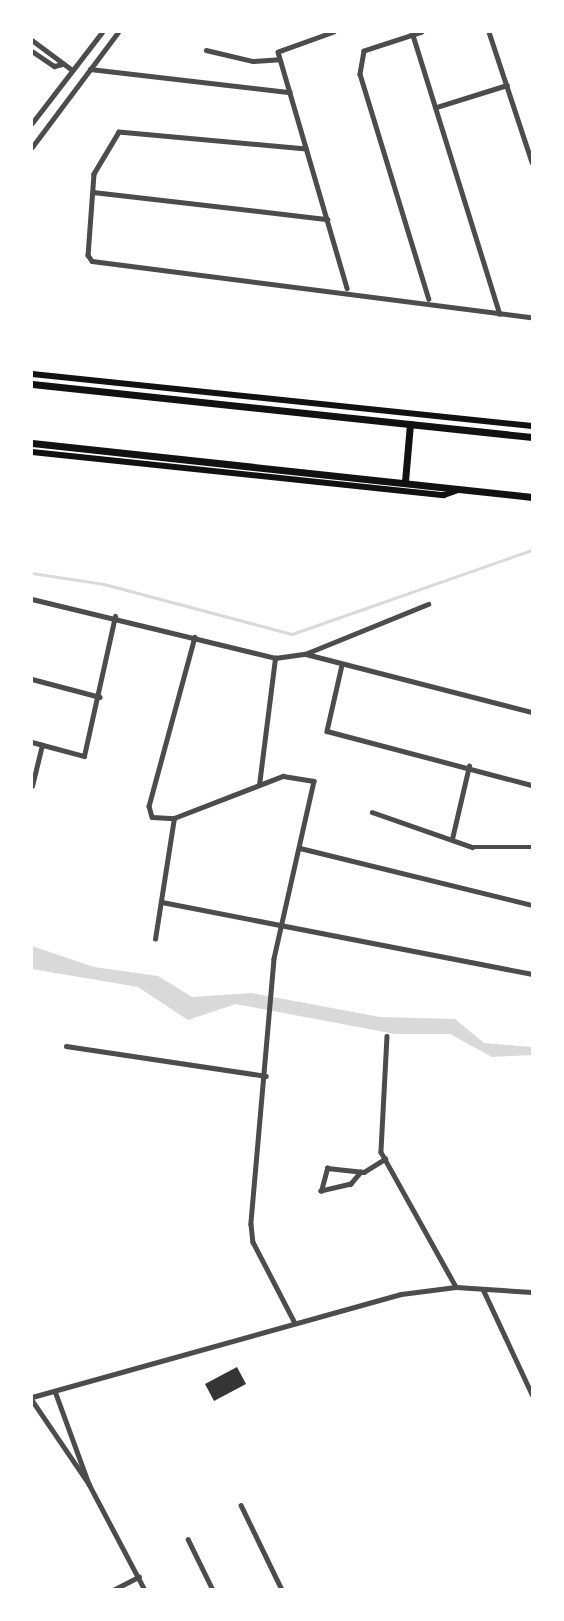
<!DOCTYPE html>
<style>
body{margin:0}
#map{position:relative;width:564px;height:1621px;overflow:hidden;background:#fff;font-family:"Archivo Narrow",sans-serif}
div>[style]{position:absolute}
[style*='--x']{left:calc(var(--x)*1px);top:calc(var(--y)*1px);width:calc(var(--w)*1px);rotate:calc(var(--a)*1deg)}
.water>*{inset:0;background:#d9d9d9}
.stream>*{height:2.5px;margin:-1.25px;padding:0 1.25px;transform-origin:1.25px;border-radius:1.25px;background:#d9d9d9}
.building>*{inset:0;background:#353535}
.minor>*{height:4.5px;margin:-2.25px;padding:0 2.25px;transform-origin:2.25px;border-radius:2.25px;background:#4c4c4c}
.tertiary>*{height:5px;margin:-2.5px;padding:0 2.5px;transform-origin:2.5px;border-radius:2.5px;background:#4c4c4c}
.primary>*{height:6px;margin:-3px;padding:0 3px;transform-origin:3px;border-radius:3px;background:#111}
.trunk>*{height:7px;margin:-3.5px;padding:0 3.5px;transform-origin:3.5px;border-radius:3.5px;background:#111}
span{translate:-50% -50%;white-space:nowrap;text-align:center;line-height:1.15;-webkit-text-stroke:5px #fff;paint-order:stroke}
.frame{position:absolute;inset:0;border:33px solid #fff;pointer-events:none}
</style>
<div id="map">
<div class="water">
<div style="clip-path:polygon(32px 946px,94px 967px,158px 976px,192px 997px,251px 993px,380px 1017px,455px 1019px,484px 1043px,532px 1047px,532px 1055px,492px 1057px,450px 1034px,395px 1034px,236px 1004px,188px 1020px,138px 987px,32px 969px)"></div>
</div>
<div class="stream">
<div style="--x:32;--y:573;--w:73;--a:8.7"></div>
<div style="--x:104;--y:584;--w:195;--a:14.9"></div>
<div style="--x:292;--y:634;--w:254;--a:-19.3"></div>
</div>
<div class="building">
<div style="clip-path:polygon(237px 1367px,246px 1384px,214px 1401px,205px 1384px)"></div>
</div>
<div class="minor">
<div style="--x:334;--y:32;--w:59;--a:160.3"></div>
<div style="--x:278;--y:52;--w:246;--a:73.7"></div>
<div style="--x:412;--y:32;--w:295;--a:72.7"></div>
<div style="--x:422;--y:32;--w:61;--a:161.9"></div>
<div style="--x:364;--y:51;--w:23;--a:100"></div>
<div style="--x:360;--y:74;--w:235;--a:73"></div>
<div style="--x:489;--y:32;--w:137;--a:71.7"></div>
<div style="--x:32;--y:40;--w:49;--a:36.6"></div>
<div style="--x:206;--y:50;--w:48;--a:13.2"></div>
<div style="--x:253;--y:61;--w:26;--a:-4"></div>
<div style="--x:32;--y:51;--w:27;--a:34"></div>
<div style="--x:54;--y:66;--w:9;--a:-13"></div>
<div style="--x:90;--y:69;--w:201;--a:6.6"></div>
<div style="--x:437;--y:107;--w:73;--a:-17.4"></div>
<div style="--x:306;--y:149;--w:188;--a:-174.8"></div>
<div style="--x:119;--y:132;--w:49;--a:120.8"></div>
<div style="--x:94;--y:174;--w:81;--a:94.2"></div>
<div style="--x:88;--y:255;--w:7;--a:56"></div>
<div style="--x:92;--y:261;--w:444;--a:7.3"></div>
<div style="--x:93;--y:192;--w:236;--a:6.6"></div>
<div style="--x:32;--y:599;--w:250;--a:13.6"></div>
<div style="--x:275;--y:658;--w:30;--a:-8"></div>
<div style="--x:305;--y:654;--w:133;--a:-22.1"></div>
<div style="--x:195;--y:637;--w:175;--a:105.2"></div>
<div style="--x:149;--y:806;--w:11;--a:75"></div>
<div style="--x:152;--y:817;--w:22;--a:3"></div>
<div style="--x:174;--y:818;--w:117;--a:-21.1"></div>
<div style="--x:283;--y:776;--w:31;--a:9"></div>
<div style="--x:314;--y:781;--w:182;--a:102.7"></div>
<div style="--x:274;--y:959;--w:266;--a:95"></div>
<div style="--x:251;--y:1224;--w:18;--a:84"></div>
<div style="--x:253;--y:1242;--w:91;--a:62.6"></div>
<div style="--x:306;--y:654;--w:233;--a:14.4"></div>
<div style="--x:342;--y:665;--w:68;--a:102.8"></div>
<div style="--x:327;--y:731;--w:212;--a:14.8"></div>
<div style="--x:32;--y:679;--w:70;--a:14.8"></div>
<div style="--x:32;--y:742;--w:54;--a:15.1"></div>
<div style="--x:84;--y:756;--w:143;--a:-77.5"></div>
<div style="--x:259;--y:785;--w:128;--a:-82.8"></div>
<div style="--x:32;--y:786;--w:42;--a:-76.3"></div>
<div style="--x:372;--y:812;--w:106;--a:19.3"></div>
<div style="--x:472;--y:847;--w:60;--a:0"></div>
<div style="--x:452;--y:839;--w:75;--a:-76.9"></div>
<div style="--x:300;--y:848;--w:239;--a:13.8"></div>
<div style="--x:162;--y:902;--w:377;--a:11"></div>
<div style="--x:155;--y:939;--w:122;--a:-81.1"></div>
<div style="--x:387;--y:1036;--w:116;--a:93"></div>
<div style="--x:381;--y:1152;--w:154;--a:60.9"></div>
<div style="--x:66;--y:1046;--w:202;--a:8.5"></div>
<div style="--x:361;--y:1172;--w:16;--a:130"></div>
<div style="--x:351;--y:1184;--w:31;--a:167"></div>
<div style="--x:321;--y:1191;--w:24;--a:-75"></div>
<div style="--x:327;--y:1168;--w:37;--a:6"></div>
<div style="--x:364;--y:1172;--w:25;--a:-32"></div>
<div style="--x:483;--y:1289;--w:116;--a:65"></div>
<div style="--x:55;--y:1391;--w:99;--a:69.9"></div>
<div style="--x:89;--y:1484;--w:120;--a:62.2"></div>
<div style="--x:32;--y:1400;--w:102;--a:55.8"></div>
<div style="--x:241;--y:1505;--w:94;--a:64.2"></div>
<div style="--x:188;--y:1539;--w:57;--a:63.9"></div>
<div style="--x:113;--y:1590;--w:29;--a:-27"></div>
</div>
<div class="tertiary">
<div style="--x:32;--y:123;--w:115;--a:-52.4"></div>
<div style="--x:32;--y:147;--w:144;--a:-53.2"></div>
<div style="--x:32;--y:1397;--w:383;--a:-15.6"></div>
<div style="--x:401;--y:1294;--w:55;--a:-7.3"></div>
<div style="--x:456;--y:1287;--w:76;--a:3.8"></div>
</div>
<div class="primary">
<div style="--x:32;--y:374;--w:503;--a:5.94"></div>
<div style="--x:32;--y:452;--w:414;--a:6"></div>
<div style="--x:444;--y:495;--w:15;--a:-20"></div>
</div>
<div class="trunk">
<div style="--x:32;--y:384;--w:503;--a:6.05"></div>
<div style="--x:32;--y:443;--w:503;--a:6.16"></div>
<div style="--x:405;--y:481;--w:57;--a:-85"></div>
</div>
<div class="frame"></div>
</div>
